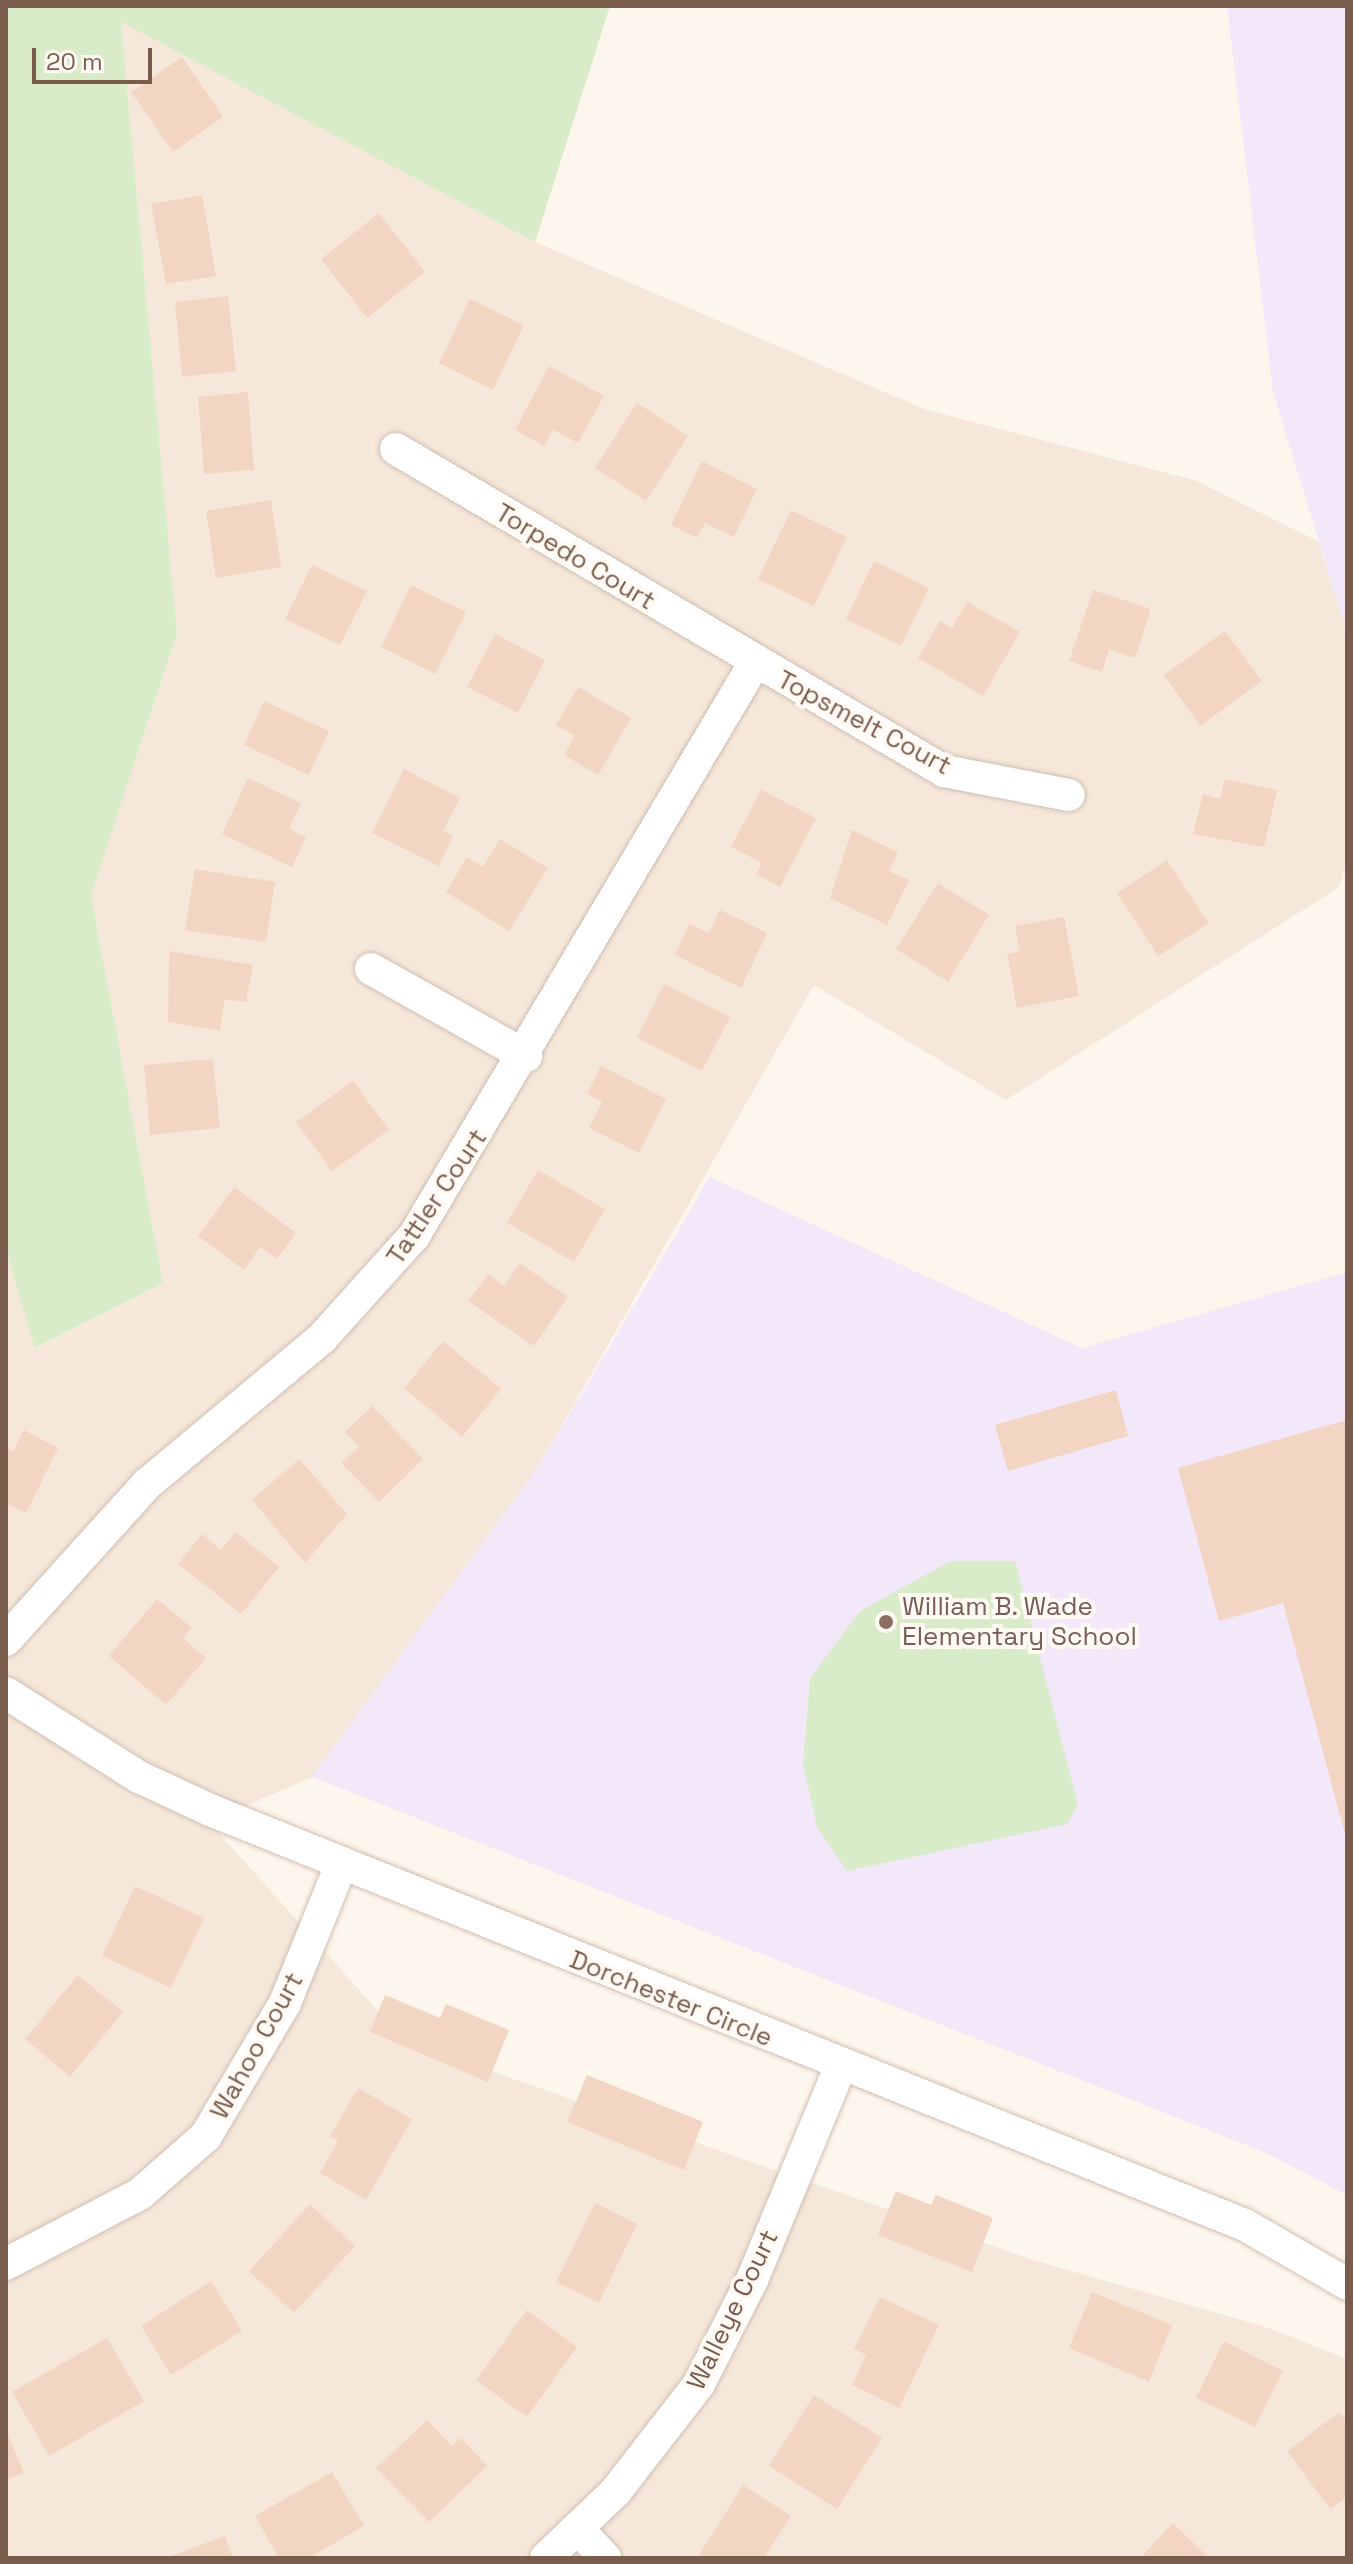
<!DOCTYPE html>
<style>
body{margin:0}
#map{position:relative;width:1353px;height:2564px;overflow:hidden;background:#fdf6ec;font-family:"Space Grotesk",sans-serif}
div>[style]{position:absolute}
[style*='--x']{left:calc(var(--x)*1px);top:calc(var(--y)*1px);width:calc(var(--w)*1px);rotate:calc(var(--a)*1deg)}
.residential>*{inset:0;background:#f5e8da}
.education>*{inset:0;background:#f3e8fa}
.green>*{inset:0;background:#d8ecc9}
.building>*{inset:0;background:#f3d5c3}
.roads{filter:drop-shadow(0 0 2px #d1beb0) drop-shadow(0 0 2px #d1beb0)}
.minor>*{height:32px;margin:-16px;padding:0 16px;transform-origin:16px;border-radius:16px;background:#fff}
.dots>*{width:22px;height:22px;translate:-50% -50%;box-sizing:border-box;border:4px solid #fffaf3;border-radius:50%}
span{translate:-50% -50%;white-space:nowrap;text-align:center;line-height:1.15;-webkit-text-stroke:8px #fffaf3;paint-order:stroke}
.street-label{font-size:26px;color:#7a5c4d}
.education-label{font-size:26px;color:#785e54}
.left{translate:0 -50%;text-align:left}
.frame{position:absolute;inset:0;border:8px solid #7a5c4d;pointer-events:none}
.scale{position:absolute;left:32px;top:48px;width:120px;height:36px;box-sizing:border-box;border:4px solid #7a5c4d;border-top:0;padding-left:10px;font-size:24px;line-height:28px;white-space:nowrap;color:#7a5c4d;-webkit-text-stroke:6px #fffaf3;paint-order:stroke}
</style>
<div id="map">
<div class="residential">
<div style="clip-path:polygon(121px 21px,535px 242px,924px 409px,1197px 481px,1318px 541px,1347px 633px,1347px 858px,1339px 887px,1006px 1100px,814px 985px,538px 1467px,312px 1777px,209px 1822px,405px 2041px,1033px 2260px,1266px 2327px,1347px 2359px,1347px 2558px,6px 2558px,6px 1251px,36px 1348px,163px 1283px,91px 895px,177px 634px)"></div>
</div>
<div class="education">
<div style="clip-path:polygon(1227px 6px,1347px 6px,1347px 633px,1273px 392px)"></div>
<div style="clip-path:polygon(710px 1177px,1082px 1348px,1347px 1272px,1347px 2195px,1264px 2152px,312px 1777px,538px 1467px)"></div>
</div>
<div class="green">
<div style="clip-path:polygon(6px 6px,610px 6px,535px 242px,121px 22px,177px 634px,91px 895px,163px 1283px,35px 1348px,6px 1251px)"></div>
<div style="clip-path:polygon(951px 1561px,1015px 1561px,1078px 1805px,1067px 1824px,847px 1871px,817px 1827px,803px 1763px,810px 1678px,860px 1611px)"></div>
</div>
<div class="building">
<div style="clip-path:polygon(182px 57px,223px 117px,173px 152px,131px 92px)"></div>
<div style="clip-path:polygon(202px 195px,216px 276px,166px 284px,151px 204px)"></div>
<div style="clip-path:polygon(379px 213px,425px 272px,367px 318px,321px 259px)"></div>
<div style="clip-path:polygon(228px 296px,236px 371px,182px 377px,175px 302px)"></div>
<div style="clip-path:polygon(470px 299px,524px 325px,493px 390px,439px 363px)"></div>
<div style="clip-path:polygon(549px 366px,604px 396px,578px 443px,553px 430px,544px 446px,515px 430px)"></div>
<div style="clip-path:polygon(248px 392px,254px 470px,204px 474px,198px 397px)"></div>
<div style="clip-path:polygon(637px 403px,688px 436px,646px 501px,595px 468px)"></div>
<div style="clip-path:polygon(702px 461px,757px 489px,734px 537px,705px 523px,697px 538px,671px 525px)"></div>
<div style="clip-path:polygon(271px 500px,281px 567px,216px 578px,206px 511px)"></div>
<div style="clip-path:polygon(791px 510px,847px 537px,814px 606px,758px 579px)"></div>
<div style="clip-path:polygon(874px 561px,929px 588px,901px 646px,846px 619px)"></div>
<div style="clip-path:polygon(312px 565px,367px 591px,340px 645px,285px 619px)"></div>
<div style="clip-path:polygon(411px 585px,466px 612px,435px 674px,381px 647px)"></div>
<div style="clip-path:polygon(1093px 590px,1151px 609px,1135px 658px,1109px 649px,1102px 672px,1069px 661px)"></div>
<div style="clip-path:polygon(967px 602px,1020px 632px,983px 696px,918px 658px,940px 621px,952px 628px)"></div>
<div style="clip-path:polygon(1225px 631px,1262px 681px,1200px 726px,1164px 675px)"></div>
<div style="clip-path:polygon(495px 634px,545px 660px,518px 713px,467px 687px)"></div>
<div style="clip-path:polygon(578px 687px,631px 718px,598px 775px,564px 755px,575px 736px,556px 725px)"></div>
<div style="clip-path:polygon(264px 701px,329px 731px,309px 775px,244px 745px)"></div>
<div style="clip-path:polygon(404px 769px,460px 798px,443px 831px,453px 836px,439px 866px,372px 833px)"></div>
<div style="clip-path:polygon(248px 778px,301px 803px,289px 829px,306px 837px,292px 867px,222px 834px)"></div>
<div style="clip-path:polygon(1225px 779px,1277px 790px,1264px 847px,1193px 834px,1203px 794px,1220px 799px)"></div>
<div style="clip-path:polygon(761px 790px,816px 818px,780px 887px,756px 874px,762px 863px,731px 847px)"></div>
<div style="clip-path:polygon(852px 830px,898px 852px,889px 871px,909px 880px,887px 925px,830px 898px)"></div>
<div style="clip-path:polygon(500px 839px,548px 868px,509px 931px,446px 892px,467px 857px,483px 867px)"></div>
<div style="clip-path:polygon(1167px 860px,1209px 923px,1158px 956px,1117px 893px)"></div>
<div style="clip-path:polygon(195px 869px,275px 882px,266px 942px,185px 930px)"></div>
<div style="clip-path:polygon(938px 883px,989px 915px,948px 982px,896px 949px)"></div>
<div style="clip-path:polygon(720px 910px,767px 933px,741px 988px,675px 955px,689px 924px,709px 933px)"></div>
<div style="clip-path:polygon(1064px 917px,1079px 996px,1017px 1008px,1007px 954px,1020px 951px,1015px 926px)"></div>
<div style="clip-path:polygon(169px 951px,253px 965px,246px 1002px,225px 999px,220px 1031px,168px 1022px)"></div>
<div style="clip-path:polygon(664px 984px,730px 1017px,702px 1071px,637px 1038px)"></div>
<div style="clip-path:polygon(213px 1059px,220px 1128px,150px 1135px,144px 1065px)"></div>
<div style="clip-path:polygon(601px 1066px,666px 1099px,639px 1153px,589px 1128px,602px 1102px,587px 1094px)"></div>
<div style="clip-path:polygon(353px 1081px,389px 1130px,332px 1171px,296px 1122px)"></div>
<div style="clip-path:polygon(538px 1170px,605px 1209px,574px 1262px,507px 1223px)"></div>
<div style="clip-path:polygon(234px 1187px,296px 1233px,277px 1259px,260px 1247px,244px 1270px,198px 1236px)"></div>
<div style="clip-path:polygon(520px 1263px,568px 1297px,534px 1346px,468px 1301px,488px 1274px,504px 1286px)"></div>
<div style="clip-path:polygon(443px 1341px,501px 1389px,462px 1437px,404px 1388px)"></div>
<div style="clip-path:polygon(1116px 1390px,1128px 1436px,1008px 1471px,995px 1425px)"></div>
<div style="clip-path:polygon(372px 1406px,423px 1459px,379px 1502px,341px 1463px,359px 1446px,345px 1432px)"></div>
<div style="clip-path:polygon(1347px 1420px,1347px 1838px,1346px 1838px,1283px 1603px,1219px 1621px,1178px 1468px)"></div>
<div style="clip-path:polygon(24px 1430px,58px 1448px,26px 1513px,6px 1503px,6px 1448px,13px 1451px)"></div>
<div style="clip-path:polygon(299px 1459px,347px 1514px,305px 1563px,252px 1500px)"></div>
<div style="clip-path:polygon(236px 1532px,279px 1567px,241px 1614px,178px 1564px,202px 1534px,221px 1550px)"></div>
<div style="clip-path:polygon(157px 1599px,192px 1628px,183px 1638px,206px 1658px,166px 1705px,109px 1656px)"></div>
<div style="clip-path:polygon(135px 1886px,204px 1918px,171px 1988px,102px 1956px)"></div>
<div style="clip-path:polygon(78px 1975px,123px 2012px,70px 2077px,25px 2039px)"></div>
<div style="clip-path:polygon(385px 1995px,440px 2018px,446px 2004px,509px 2030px,488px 2082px,370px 2032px)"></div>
<div style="clip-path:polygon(587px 2075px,703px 2122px,684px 2170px,567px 2122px)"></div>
<div style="clip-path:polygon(358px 2088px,412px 2119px,366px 2200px,320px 2173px,338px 2141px,330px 2136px)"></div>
<div style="clip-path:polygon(896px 2191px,931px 2205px,936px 2195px,993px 2218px,972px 2272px,878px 2235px)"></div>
<div style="clip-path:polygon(595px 2203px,637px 2224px,599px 2303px,556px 2282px)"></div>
<div style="clip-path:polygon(310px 2204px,355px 2246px,294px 2313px,249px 2271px)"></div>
<div style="clip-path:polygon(211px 2281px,242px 2331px,171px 2375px,141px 2326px)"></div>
<div style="clip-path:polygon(1092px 2292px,1172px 2325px,1149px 2382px,1069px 2348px)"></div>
<div style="clip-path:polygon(880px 2297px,939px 2325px,899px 2408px,852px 2385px,866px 2355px,854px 2349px)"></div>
<div style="clip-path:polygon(527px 2310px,577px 2347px,527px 2417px,476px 2380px)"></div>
<div style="clip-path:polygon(107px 2338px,144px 2401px,49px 2456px,12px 2392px)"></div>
<div style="clip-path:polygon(1224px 2341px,1283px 2371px,1255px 2427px,1196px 2398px)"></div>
<div style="clip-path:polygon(814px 2395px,882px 2438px,837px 2509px,769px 2466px)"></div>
<div style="clip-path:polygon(1339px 2412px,1347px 2423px,1347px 2497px,1330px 2509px,1287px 2451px)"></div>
<div style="clip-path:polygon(427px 2420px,452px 2446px,461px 2438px,487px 2466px,429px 2522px,376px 2468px)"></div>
<div style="clip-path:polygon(6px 2431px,24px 2473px,6px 2480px)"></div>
<div style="clip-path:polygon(332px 2472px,364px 2526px,309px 2558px,279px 2558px,255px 2516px)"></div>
<div style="clip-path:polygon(743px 2485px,791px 2516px,764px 2558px,697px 2558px)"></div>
<div style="clip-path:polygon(1173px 2523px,1209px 2558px,1140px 2558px)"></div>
<div style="clip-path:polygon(225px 2536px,233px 2558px,165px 2558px)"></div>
</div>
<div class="roads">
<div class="minor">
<div style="--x:396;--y:449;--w:636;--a:30.44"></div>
<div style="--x:944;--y:771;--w:127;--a:10.9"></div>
<div style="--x:371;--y:969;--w:178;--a:29.3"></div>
<div style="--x:6;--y:1640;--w:210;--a:-47.9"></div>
<div style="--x:147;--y:1484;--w:228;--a:-39.8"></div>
<div style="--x:322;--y:1338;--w:137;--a:-48"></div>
<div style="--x:414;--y:1236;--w:665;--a:-59.27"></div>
<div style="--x:6;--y:1693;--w:157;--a:32.3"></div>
<div style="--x:139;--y:1777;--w:78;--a:24.9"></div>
<div style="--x:210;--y:1810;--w:1115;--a:21.85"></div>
<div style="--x:1245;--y:2225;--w:118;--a:30"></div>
<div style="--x:6;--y:2264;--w:151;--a:-27.6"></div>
<div style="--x:140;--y:2194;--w:88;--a:-41.3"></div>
<div style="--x:206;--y:2136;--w:155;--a:-59.3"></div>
<div style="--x:285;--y:2003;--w:149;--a:-67.9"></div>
<div style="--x:580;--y:2531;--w:37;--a:47"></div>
<div style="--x:546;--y:2558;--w:97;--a:-43.7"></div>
<div style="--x:616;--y:2491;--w:135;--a:-52.2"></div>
<div style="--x:699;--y:2384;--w:117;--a:-63"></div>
<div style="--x:752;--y:2280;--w:230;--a:-67.5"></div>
</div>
</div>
<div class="dots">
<div style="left:886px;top:1622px;background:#8d6e63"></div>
</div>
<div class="street-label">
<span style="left:575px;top:557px;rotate:31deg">Torpedo Court</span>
<span style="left:864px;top:723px;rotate:28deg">Topsmelt Court</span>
<span style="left:437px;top:1197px;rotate:-56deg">Tattler Court</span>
<span style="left:671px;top:1999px;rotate:22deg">Dorchester Circle</span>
<span style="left:257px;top:2046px;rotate:-61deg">Wahoo Court</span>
<span style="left:733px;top:2310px;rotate:-64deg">Walleye Court</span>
</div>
<div class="education-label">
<span class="left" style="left:902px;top:1622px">William B. Wade<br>Elementary School</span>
</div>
<div class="frame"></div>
<div class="scale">20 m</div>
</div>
